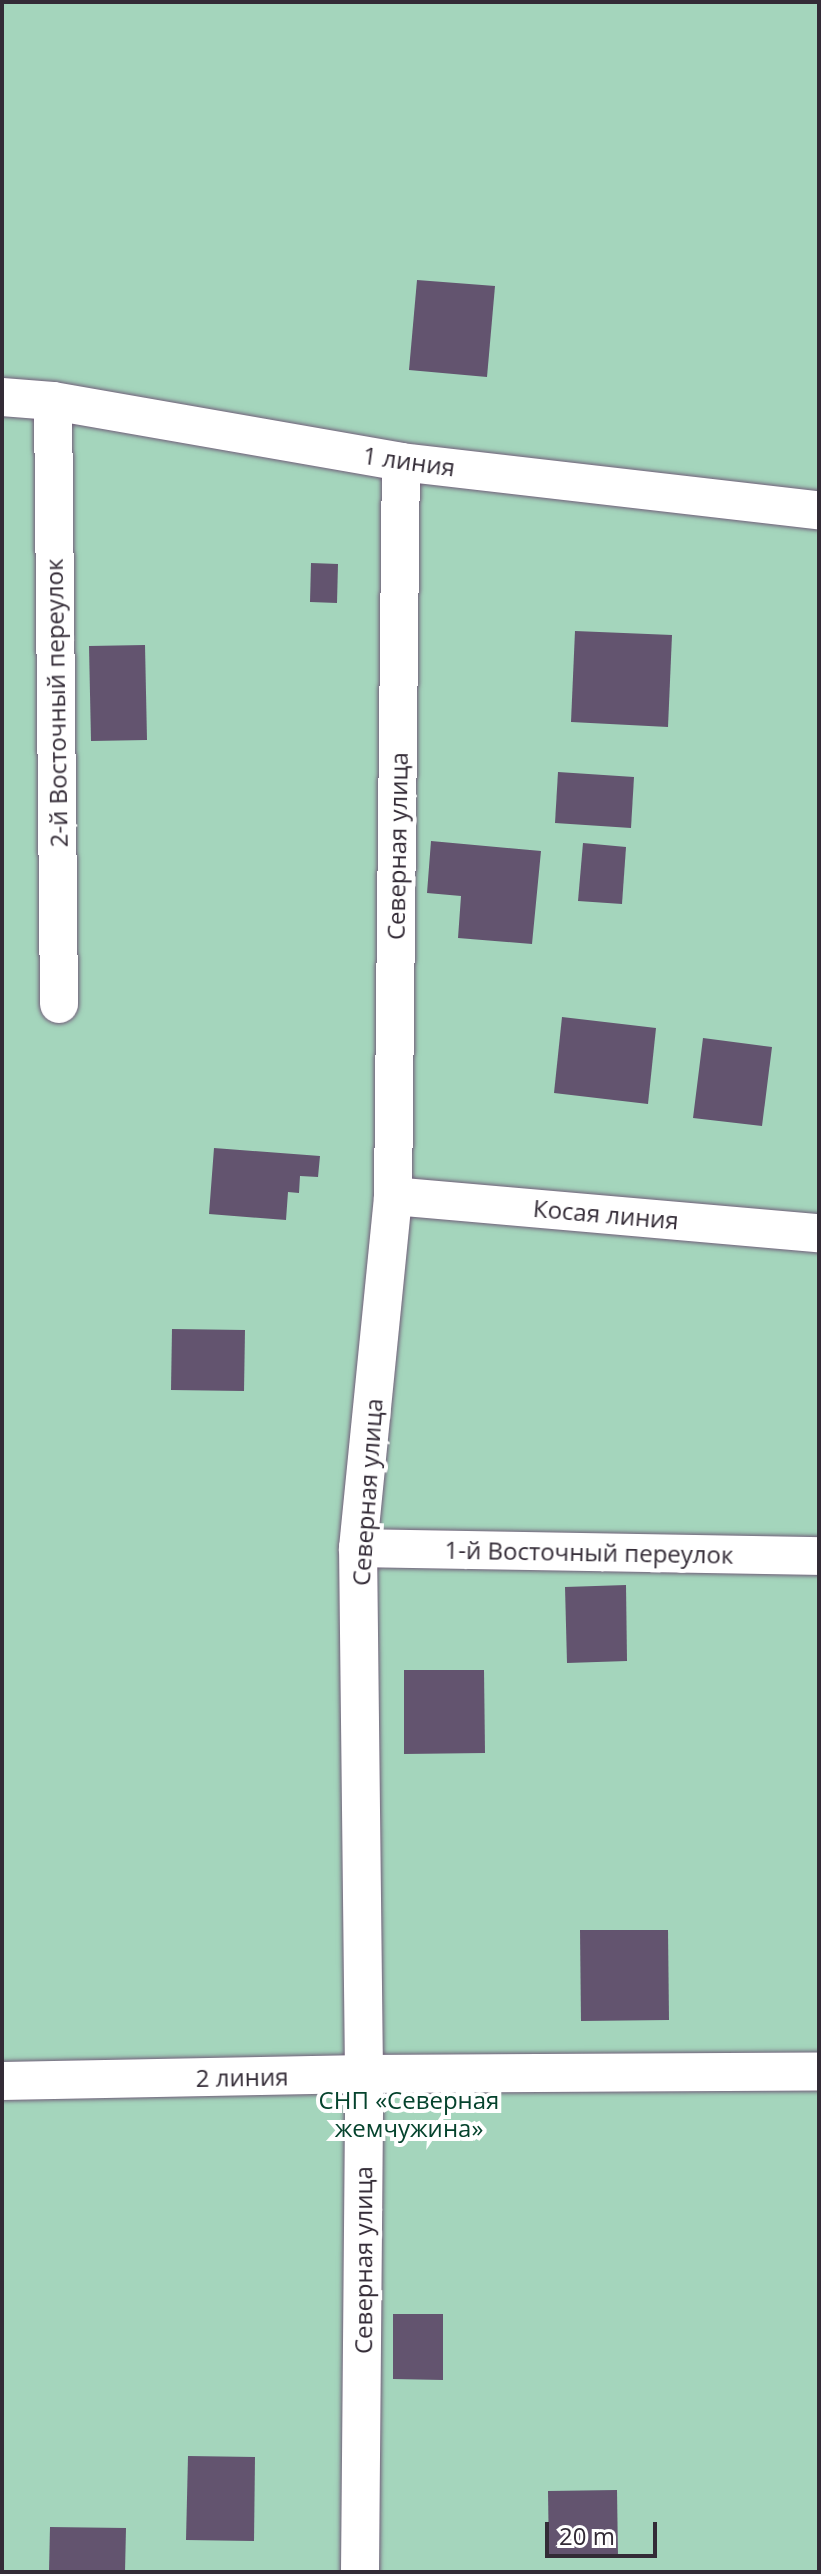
<!DOCTYPE html>
<meta charset="utf-8">
<style>
body{margin:0}
#map{position:relative;width:821px;height:2574px;overflow:hidden;background:#eed9f8;font-family:"Open Sans",sans-serif}
div>[style]{position:absolute}
[style*='--x']{left:calc(var(--x)*1px);top:calc(var(--y)*1px);width:calc(var(--w)*1px);rotate:calc(var(--a)*1deg)}
.green>*{inset:0;background:#a4d5bc}
.building>*{inset:0;background:#63546f}
.roads{filter:drop-shadow(0 0 2px #715e79) drop-shadow(0 0 2px #715e79)}
.minor>*{height:38px;margin:-19px;padding:0 19px;transform-origin:19px;border-radius:19px;background:#fff}
span{translate:-50% -50%;white-space:nowrap;text-align:center;line-height:1.15;-webkit-text-stroke:8px #fff;paint-order:stroke}
.street-label{font-size:24px;color:#332b36}
.park-label{font-size:24px;color:#05432d}
.frame{position:absolute;inset:0;border:4px solid #332b36;pointer-events:none}
.scale{position:absolute;left:545px;top:2522px;width:112px;height:36px;box-sizing:border-box;border:4px solid #332b36;border-top:0;padding-left:10px;font-size:24px;line-height:28px;white-space:nowrap;color:#332b36;-webkit-text-stroke:6px #fff;paint-order:stroke}
</style>
<div id="map">
<div class="green">
<div style="clip-path:polygon(2px 2px,819px 2px,819px 2572px,2px 2572px)"></div>
</div>
<div class="building">
<div style="clip-path:polygon(417px 280px,495px 286px,487px 377px,409px 370px)"></div>
<div style="clip-path:polygon(311px 563px,338px 564px,337px 603px,310px 602px)"></div>
<div style="clip-path:polygon(575px 631px,672px 635px,668px 727px,571px 722px)"></div>
<div style="clip-path:polygon(145px 645px,147px 740px,91px 741px,89px 646px)"></div>
<div style="clip-path:polygon(558px 772px,634px 777px,631px 828px,555px 823px)"></div>
<div style="clip-path:polygon(431px 841px,541px 851px,532px 944px,458px 938px,461px 896px,427px 893px)"></div>
<div style="clip-path:polygon(583px 843px,626px 847px,622px 904px,578px 901px)"></div>
<div style="clip-path:polygon(562px 1017px,656px 1028px,648px 1104px,554px 1093px)"></div>
<div style="clip-path:polygon(703px 1038px,772px 1047px,762px 1126px,693px 1118px)"></div>
<div style="clip-path:polygon(214px 1148px,320px 1156px,318px 1177px,300px 1176px,299px 1193px,288px 1192px,286px 1220px,209px 1214px)"></div>
<div style="clip-path:polygon(172px 1329px,245px 1330px,244px 1391px,171px 1390px)"></div>
<div style="clip-path:polygon(626px 1585px,627px 1661px,567px 1663px,565px 1587px)"></div>
<div style="clip-path:polygon(404px 1670px,484px 1670px,485px 1753px,404px 1754px)"></div>
<div style="clip-path:polygon(580px 1930px,668px 1930px,669px 2020px,581px 2021px)"></div>
<div style="clip-path:polygon(393px 2314px,443px 2314px,443px 2380px,393px 2379px)"></div>
<div style="clip-path:polygon(188px 2456px,255px 2457px,254px 2541px,186px 2540px)"></div>
<div style="clip-path:polygon(617px 2490px,618px 2557px,549px 2558px,548px 2491px)"></div>
<div style="clip-path:polygon(50px 2527px,126px 2528px,125px 2572px,49px 2572px)"></div>
</div>
<div class="roads">
<div class="minor">
<div style="--x:2;--y:397;--w:51;--a:4.5"></div>
<div style="--x:53;--y:401;--w:353;--a:9.9"></div>
<div style="--x:401;--y:462;--w:421;--a:6.6"></div>
<div style="--x:53;--y:401;--w:603;--a:89.43"></div>
<div style="--x:393;--y:1196;--w:428;--a:5"></div>
<div style="--x:358;--y:1548;--w:461;--a:1"></div>
<div style="--x:2;--y:2081;--w:362;--a:-1.1"></div>
<div style="--x:364;--y:2074;--w:455;--a:-0.3"></div>
<div style="--x:360;--y:2572;--w:498;--a:-89.5"></div>
<div style="--x:364;--y:2074;--w:526;--a:-90.65"></div>
<div style="--x:358;--y:1548;--w:354;--a:-84.3"></div>
<div style="--x:393;--y:1196;--w:734;--a:-89.38"></div>
</div>
</div>
<div class="street-label">
<span style="left:409px;top:461px;rotate:8deg">1 линия</span>
<span style="left:56px;top:703px;rotate:-91deg">2-й Восточный переулок</span>
<span style="left:397px;top:846px;rotate:-89deg">Северная улица</span>
<span style="left:606px;top:1214px;rotate:5deg">Косая линия</span>
<span style="left:367px;top:1492px;rotate:-86deg">Северная улица</span>
<span style="left:589px;top:1552px;rotate:1deg">1-й Восточный переулок</span>
<span style="left:242px;top:2077px;rotate:-1deg">2 линия</span>
<span style="left:363px;top:2260px;rotate:-90deg">Северная улица</span>
</div>
<div class="park-label">
<span style="left:409px;top:2114px">СНП «Северная<br>жемчужина»</span>
</div>
<div class="frame"></div>
<div class="scale">20 m</div>
</div>
